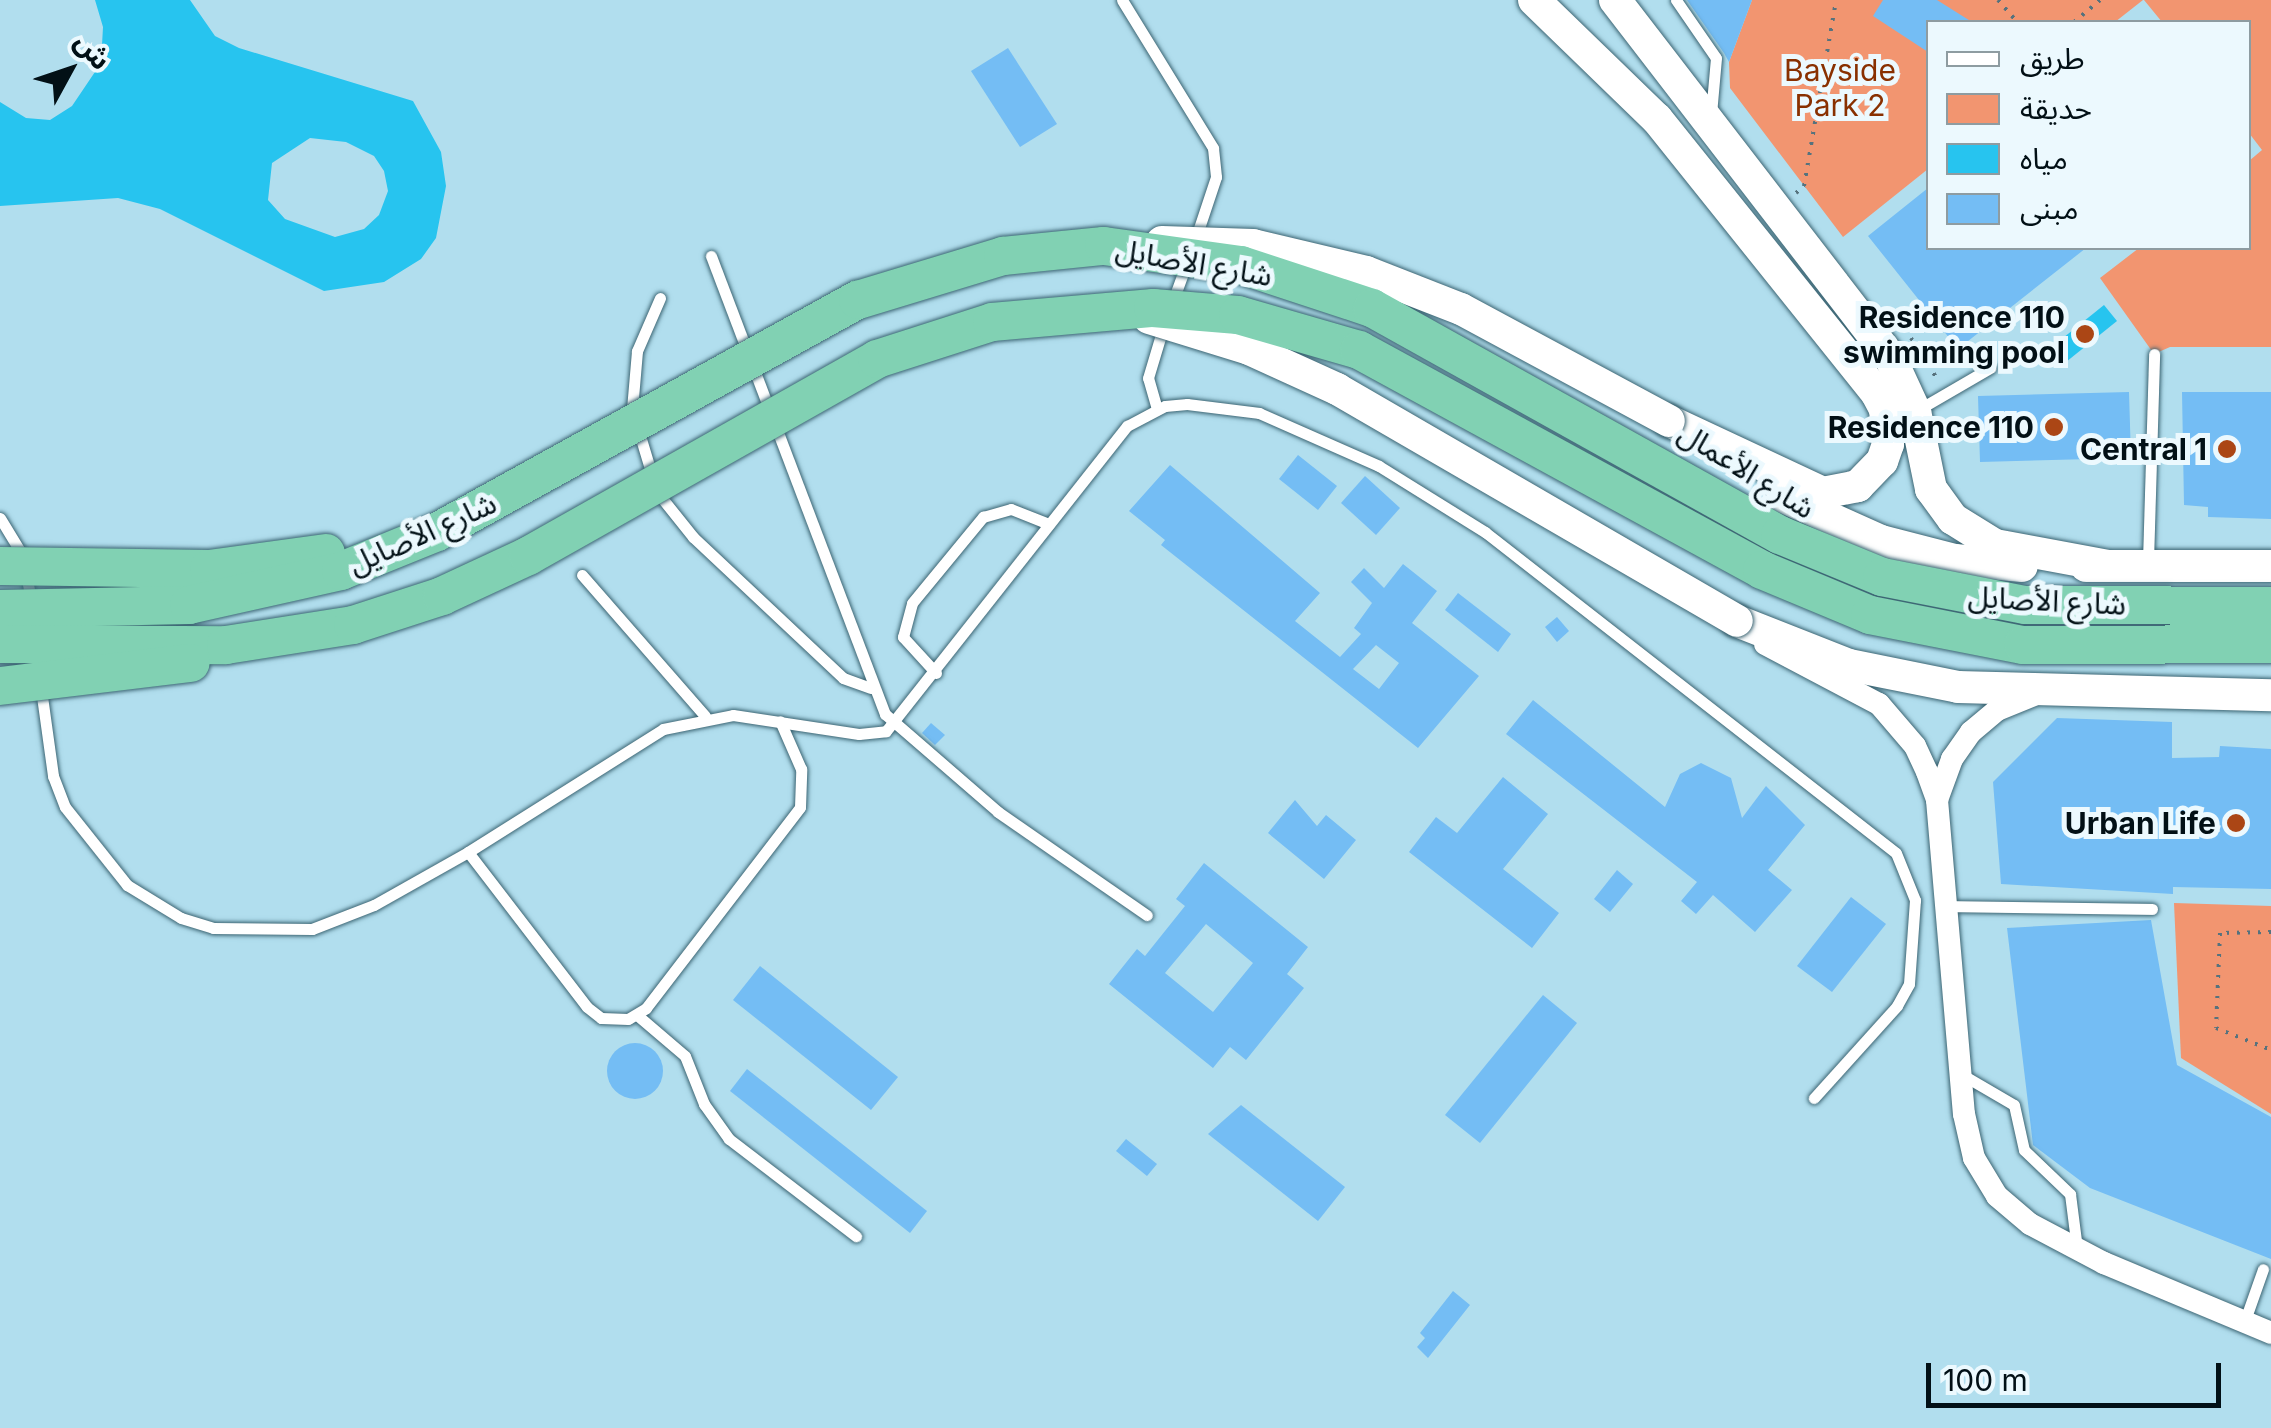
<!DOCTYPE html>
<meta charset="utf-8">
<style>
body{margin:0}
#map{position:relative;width:2271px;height:1428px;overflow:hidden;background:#b1deee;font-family:Inter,"Noto Sans Arabic",sans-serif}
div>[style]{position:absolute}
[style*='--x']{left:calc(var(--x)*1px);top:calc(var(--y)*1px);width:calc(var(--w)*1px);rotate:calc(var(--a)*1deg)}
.green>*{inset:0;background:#f29570}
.water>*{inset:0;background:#27c4ef}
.building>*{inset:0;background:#74bdf4}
.round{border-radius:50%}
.path>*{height:4px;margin-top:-2px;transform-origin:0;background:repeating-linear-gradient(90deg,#56727d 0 2.5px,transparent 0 10.5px)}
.roads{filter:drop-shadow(0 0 2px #3c6573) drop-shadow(0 0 2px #3c6573)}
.lane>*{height:11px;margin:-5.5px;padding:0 5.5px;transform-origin:5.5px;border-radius:5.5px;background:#fff}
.street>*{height:22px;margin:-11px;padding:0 11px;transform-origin:11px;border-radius:11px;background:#fff}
.secondary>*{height:32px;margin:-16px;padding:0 16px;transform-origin:16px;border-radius:16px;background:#fff}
.bridges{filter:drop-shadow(0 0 2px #3c6573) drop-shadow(0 0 2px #3c6573)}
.secondary-bridge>*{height:32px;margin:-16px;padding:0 16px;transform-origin:16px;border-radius:16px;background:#fff}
.primary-bridge>*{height:38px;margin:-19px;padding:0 19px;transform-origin:19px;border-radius:19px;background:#81d1b3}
.dots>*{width:28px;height:28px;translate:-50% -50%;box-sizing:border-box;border:5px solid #ecf9fe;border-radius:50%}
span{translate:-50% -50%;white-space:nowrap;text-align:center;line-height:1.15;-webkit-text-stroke:10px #ecf9fe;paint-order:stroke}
.park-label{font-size:30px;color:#893000}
.street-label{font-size:30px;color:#021016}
.poi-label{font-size:30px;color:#021016;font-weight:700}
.right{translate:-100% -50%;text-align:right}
.legend{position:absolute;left:1926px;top:20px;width:325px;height:230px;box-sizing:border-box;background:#ecf9fe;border:2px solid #8e9ca1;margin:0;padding:12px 18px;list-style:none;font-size:30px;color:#021016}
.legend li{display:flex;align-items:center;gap:20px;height:50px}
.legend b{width:50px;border:2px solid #8e9ca1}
.north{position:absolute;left:20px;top:20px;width:100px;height:100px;-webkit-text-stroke:8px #ecf9fe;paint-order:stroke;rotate:50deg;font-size:28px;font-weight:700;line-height:40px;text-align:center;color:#021016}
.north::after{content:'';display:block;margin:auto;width:35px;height:45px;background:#021016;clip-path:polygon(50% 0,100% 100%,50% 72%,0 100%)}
.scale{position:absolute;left:1926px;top:1363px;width:295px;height:45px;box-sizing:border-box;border:5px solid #021016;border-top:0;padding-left:12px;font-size:30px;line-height:35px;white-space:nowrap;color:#021016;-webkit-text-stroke:8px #ecf9fe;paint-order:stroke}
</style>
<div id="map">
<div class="green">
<div style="clip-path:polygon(1752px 0,2143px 0,2115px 22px,1928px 22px,1928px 169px,1843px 237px,1730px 88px,1729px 62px)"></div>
<div style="clip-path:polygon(2144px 0,2271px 0,2271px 347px,2170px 347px,2154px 354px,2100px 278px,2139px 248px,2248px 248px,2249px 161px,2262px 150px,2249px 133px,2248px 22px,2162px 22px)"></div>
<div style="clip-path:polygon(2174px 903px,2271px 906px,2271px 1114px,2181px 1058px)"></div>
</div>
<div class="water">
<div style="clip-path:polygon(evenodd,95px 0,190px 0,215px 36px,239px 48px,413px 101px,441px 152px,446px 186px,436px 238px,421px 259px,384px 282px,324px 291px,160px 209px,118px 198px,0 206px,0 102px,26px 118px,50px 120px,72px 106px,101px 63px,103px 27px,95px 0,310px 138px,346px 142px,374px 156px,384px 171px,388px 191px,379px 215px,364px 229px,335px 237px,285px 219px,268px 200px,272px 163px,310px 138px)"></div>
<div style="clip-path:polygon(2104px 305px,2117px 321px,2066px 362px,2053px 346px)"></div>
</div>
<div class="building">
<div style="clip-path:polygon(1687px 0,1752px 0,1729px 62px,1724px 53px)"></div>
<div style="clip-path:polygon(1883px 0,1937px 0,1972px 22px,1928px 22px,1928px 52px,1873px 16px)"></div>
<div style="clip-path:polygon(1008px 48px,1057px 124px,1020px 147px,971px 71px)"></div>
<div style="clip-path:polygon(1928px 188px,1928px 248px,2086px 248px,1958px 349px,1868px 236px)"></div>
<div style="clip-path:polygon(2129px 392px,2131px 458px,1980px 462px,1978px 396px)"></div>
<div style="clip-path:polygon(2182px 392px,2271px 392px,2271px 519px,2208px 517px,2208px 507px,2184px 505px)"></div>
<div style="clip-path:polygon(1298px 455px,1337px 486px,1318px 510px,1279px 479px)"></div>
<div style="clip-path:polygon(evenodd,1170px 465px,1320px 593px,1295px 621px,1340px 657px,1361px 634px,1354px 628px,1372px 603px,1351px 582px,1364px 568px,1384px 588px,1403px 564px,1437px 591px,1412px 623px,1479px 676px,1418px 748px,1161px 545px,1165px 540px,1129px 511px,1170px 465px,1376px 645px,1399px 663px,1379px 689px,1353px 669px,1376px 645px)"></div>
<div style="clip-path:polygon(1365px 476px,1400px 508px,1376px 535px,1341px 503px)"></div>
<div style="clip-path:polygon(1458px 593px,1511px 634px,1498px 652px,1445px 610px)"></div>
<div style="clip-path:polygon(1557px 617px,1569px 631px,1557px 642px,1545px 627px)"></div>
<div style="clip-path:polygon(1533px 700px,1665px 807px,1680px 774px,1701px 763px,1731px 778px,1742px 818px,1766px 786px,1805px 825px,1768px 870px,1792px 890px,1755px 932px,1713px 895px,1696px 914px,1681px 901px,1697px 882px,1506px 734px)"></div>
<div style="clip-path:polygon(2057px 718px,2172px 722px,2172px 758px,2219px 757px,2220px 746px,2271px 749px,2271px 889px,2173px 887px,2173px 894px,2001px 884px,1993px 782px)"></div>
<div style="clip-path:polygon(931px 723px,945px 735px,935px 745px,922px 733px)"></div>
<div style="clip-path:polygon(1503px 777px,1548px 814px,1503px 869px,1559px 913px,1532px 948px,1409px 852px,1436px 817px,1457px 833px)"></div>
<div style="clip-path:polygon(1295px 800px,1317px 826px,1326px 815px,1356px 840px,1324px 879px,1268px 833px)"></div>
<div style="clip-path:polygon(evenodd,1204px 863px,1308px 947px,1287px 974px,1304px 988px,1246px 1060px,1230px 1047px,1213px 1068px,1109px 984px,1137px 949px,1145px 956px,1185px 906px,1176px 899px,1204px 863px,1206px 924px,1253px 963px,1213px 1012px,1165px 973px,1206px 924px)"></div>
<div style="clip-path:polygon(1617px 870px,1633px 884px,1610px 912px,1594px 899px)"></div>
<div style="clip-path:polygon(1851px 897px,1886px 924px,1832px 992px,1797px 966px)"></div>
<div style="clip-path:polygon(2151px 920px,2177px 1065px,2271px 1117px,2271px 1259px,2090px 1188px,2033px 1145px,2007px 928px)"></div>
<div style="clip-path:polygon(760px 966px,898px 1077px,871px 1110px,733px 1000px)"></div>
<div style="clip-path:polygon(1543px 995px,1577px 1023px,1480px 1143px,1445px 1115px)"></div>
<div class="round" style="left:607px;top:1043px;width:56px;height:56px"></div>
<div style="clip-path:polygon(747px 1069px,927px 1211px,910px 1233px,730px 1091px)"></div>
<div style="clip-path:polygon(1241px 1105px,1345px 1187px,1318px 1221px,1208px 1134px)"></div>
<div style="clip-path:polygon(1126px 1139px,1157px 1164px,1147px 1176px,1116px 1151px)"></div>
<div style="clip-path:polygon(1453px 1291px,1470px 1305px,1428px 1358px,1417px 1347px,1425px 1338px,1420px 1333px)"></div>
</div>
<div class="path">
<div style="--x:1998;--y:0;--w:29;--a:49"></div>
<div style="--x:2074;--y:22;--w:34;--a:-40"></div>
<div style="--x:1796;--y:193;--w:11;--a:-41"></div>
<div style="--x:1804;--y:186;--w:189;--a:-80.2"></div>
<div style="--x:1911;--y:338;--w:50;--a:57.3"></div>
<div style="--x:2271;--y:932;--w:51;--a:178.9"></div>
<div style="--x:2220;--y:933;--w:95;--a:92.4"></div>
<div style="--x:2216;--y:1028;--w:59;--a:21.8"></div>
</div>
<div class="roads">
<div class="lane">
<div style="--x:1122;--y:0;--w:174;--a:58.4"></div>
<div style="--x:1213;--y:148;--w:29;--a:84"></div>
<div style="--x:1216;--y:177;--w:66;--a:108.4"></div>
<div style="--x:1676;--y:0;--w:70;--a:55.4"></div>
<div style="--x:1716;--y:58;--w:56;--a:95.1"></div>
<div style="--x:711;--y:256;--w:490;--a:69.2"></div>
<div style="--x:885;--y:714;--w:150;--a:40.9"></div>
<div style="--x:998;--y:812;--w:181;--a:34.7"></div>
<div style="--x:660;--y:298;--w:58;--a:113.5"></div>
<div style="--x:637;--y:351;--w:58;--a:94.9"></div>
<div style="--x:632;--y:409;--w:87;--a:73.2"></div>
<div style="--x:657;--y:492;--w:58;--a:51.3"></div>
<div style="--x:693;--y:537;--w:206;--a:43.2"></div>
<div style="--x:843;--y:678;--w:29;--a:20"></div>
<div style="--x:1171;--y:306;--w:47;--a:-70"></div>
<div style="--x:1157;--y:409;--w:32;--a:-106"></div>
<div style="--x:1148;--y:378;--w:52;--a:-73.3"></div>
<div style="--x:1916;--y:411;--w:86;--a:-30.2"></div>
<div style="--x:0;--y:518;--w:44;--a:58.8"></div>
<div style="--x:23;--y:556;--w:46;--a:79.9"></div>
<div style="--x:2148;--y:561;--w:207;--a:-88.3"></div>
<div style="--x:582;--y:575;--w:187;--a:48.9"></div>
<div style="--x:936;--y:673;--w:49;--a:-132.5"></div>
<div style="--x:903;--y:637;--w:35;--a:-75"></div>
<div style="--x:912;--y:603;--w:112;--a:-50.5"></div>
<div style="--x:983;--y:517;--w:29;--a:-16"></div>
<div style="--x:1011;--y:509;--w:41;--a:21.5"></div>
<div style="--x:41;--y:689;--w:88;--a:82.1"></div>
<div style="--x:53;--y:776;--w:33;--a:69"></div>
<div style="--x:65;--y:807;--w:100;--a:51.5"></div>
<div style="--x:127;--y:885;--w:63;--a:31.4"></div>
<div style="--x:181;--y:918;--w:34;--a:17"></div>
<div style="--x:213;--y:928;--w:99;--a:0.6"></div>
<div style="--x:312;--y:929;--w:66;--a:-21.2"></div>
<div style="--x:374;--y:905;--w:108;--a:-29.4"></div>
<div style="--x:468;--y:852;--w:231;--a:-32.2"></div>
<div style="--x:663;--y:729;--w:71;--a:-11.3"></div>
<div style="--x:733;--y:715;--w:127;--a:8.6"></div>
<div style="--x:859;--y:734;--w:27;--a:-6"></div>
<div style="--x:886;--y:731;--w:389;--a:-51.7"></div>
<div style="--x:1127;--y:426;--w:43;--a:-27.8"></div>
<div style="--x:1165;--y:406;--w:22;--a:-5"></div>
<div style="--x:1187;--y:404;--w:73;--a:7.1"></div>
<div style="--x:1259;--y:413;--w:131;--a:23.8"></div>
<div style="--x:1379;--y:466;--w:125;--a:31.9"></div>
<div style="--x:1485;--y:532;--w:521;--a:37.99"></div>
<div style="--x:1896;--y:853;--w:51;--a:68"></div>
<div style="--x:1915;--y:900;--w:84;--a:94.1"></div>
<div style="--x:1909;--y:984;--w:25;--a:119"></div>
<div style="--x:1897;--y:1006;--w:124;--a:132.1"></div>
<div style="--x:468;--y:852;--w:195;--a:52.5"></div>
<div style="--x:587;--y:1007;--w:18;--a:38"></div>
<div style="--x:601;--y:1018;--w:27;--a:2"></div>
<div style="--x:628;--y:1019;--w:21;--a:-31"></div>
<div style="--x:646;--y:1008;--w:253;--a:-52.5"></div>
<div style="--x:800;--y:807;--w:38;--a:-88"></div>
<div style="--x:801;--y:769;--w:52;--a:-113.6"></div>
<div style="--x:1946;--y:906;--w:206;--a:0.8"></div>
<div style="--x:637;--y:1015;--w:63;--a:40.5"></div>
<div style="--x:685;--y:1056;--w:52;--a:68.4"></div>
<div style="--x:704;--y:1104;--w:43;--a:54.5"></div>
<div style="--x:729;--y:1139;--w:160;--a:37.4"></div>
<div style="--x:1961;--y:1074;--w:61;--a:30.3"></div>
<div style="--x:2014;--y:1105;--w:46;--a:77.5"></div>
<div style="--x:2024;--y:1150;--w:64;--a:43.7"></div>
<div style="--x:2070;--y:1194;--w:55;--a:82.7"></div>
<div style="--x:2244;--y:1323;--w:57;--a:-70.6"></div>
</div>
<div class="street">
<div style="--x:1765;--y:644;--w:129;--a:27.8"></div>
<div style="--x:1879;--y:704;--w:55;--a:49.4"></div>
<div style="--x:1915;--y:746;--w:29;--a:65"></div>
<div style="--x:1927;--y:772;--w:30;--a:70"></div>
<div style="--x:1937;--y:800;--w:315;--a:85.1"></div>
<div style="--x:1964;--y:1114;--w:45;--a:77.2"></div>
<div style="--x:1974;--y:1158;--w:44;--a:58.8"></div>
<div style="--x:1997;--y:1196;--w:43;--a:40.3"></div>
<div style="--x:2030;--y:1224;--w:84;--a:27.8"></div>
<div style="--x:2104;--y:1263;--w:181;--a:22.7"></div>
<div style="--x:1937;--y:800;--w:44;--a:-69.9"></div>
<div style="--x:1952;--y:759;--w:33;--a:-55"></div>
<div style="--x:1971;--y:732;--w:34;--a:-40"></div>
<div style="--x:1997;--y:710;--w:45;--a:-22"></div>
</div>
<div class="secondary">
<div style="--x:1534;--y:0;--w:171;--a:44.1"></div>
<div style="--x:1657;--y:119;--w:352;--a:51.3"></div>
<div style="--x:1877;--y:394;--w:17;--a:62"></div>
<div style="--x:1885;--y:409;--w:35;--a:85"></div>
<div style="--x:1888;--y:444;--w:18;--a:109"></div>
<div style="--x:1882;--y:461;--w:35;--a:134"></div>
<div style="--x:1858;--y:486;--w:36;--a:169"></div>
<div style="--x:1823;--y:493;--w:170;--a:-154.9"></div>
<div style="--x:1615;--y:0;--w:451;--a:52.4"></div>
<div style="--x:1890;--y:357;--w:60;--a:65.2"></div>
<div style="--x:1915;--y:411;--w:80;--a:78.4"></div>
<div style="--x:1931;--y:489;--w:37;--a:54"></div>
<div style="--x:1953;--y:519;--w:49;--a:31.8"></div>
<div style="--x:1995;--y:545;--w:115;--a:10.5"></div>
<div style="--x:1783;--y:497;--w:107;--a:24.2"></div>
<div style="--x:1881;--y:541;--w:76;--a:14.4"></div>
<div style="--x:1955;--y:560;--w:67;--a:5.1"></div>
<div style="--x:2086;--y:566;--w:185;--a:0"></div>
<div style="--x:1737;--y:621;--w:120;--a:21.4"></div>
<div style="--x:1849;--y:665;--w:111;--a:11.4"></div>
<div style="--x:1958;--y:687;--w:313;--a:1.5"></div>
</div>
</div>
<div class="bridges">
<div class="secondary-bridge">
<div style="--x:1162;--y:242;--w:91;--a:1.9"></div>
<div style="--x:1253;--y:245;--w:116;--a:13.4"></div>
<div style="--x:1366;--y:272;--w:102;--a:21.3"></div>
<div style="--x:1461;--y:309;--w:236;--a:28.3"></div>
<div style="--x:1149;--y:318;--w:105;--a:17.2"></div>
<div style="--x:1249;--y:349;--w:97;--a:24.4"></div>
<div style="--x:1337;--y:389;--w:462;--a:30.1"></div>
</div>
<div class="primary-bridge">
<div style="--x:0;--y:566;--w:209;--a:0.8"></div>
<div style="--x:209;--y:569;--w:118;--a:-7.8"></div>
<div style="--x:0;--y:609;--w:189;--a:-1.2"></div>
<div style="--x:189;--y:605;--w:156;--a:-12.6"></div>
<div style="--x:341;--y:571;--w:104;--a:-22.1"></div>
<div style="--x:437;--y:532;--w:481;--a:-28.9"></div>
<div style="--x:858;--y:300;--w:152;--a:-16.9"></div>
<div style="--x:1003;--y:256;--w:101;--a:-5.7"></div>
<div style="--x:1104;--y:246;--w:138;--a:7.9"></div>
<div style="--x:1241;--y:265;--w:138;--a:18.2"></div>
<div style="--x:1372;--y:308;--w:467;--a:29.1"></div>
<div style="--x:1780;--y:535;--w:110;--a:22.4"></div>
<div style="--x:1882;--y:577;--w:146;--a:11.1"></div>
<div style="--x:2025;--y:605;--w:246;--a:0.2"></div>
<div style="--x:0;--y:644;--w:226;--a:0.3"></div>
<div style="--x:226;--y:645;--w:129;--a:-8.9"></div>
<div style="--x:353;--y:625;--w:94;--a:-18"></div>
<div style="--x:442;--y:596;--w:95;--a:-24.9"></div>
<div style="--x:528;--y:556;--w:401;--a:-29.4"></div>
<div style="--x:877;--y:359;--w:121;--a:-17.8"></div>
<div style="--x:992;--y:322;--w:162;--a:-5"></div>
<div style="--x:1153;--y:308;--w:85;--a:4.7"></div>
<div style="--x:1238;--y:315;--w:126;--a:16.1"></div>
<div style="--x:1359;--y:350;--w:459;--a:28.6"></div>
<div style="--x:1762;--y:570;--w:117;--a:22.6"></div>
<div style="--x:1870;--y:615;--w:156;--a:11.1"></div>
<div style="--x:2023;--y:645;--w:248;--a:-0.2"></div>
<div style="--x:0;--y:686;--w:192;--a:-6.9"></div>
</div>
</div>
<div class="dots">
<div style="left:2085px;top:334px;background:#ab4615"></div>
<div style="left:2054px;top:427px;background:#ab4615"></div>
<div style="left:2227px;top:449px;background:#ab4615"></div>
<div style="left:2236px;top:823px;background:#ab4615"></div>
</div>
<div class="park-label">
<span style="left:1840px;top:87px">Bayside<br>Park 2</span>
</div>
<div class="street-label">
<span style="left:1194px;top:262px;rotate:10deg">شارع الأصايل</span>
<span style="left:1747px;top:470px;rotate:32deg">شارع الأعمال</span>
<span style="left:422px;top:533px;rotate:-24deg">شارع الأصايل</span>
<span style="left:2047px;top:600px;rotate:3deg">شارع الأصايل</span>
</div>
<div class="poi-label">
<span class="right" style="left:2065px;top:334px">Residence 110<br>swimming pool</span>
<span class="right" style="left:2034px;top:427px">Residence 110</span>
<span class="right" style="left:2207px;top:449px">Central 1</span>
<span class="right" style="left:2216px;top:823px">Urban Life</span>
</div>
<ul class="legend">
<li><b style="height:12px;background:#fff"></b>طريق</li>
<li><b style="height:28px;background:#f29570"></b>حديقة</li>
<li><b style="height:28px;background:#27c4ef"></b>مياه</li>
<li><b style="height:28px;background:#74bdf4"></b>مبنى</li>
</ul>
<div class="north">ش</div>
<div class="scale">100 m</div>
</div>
